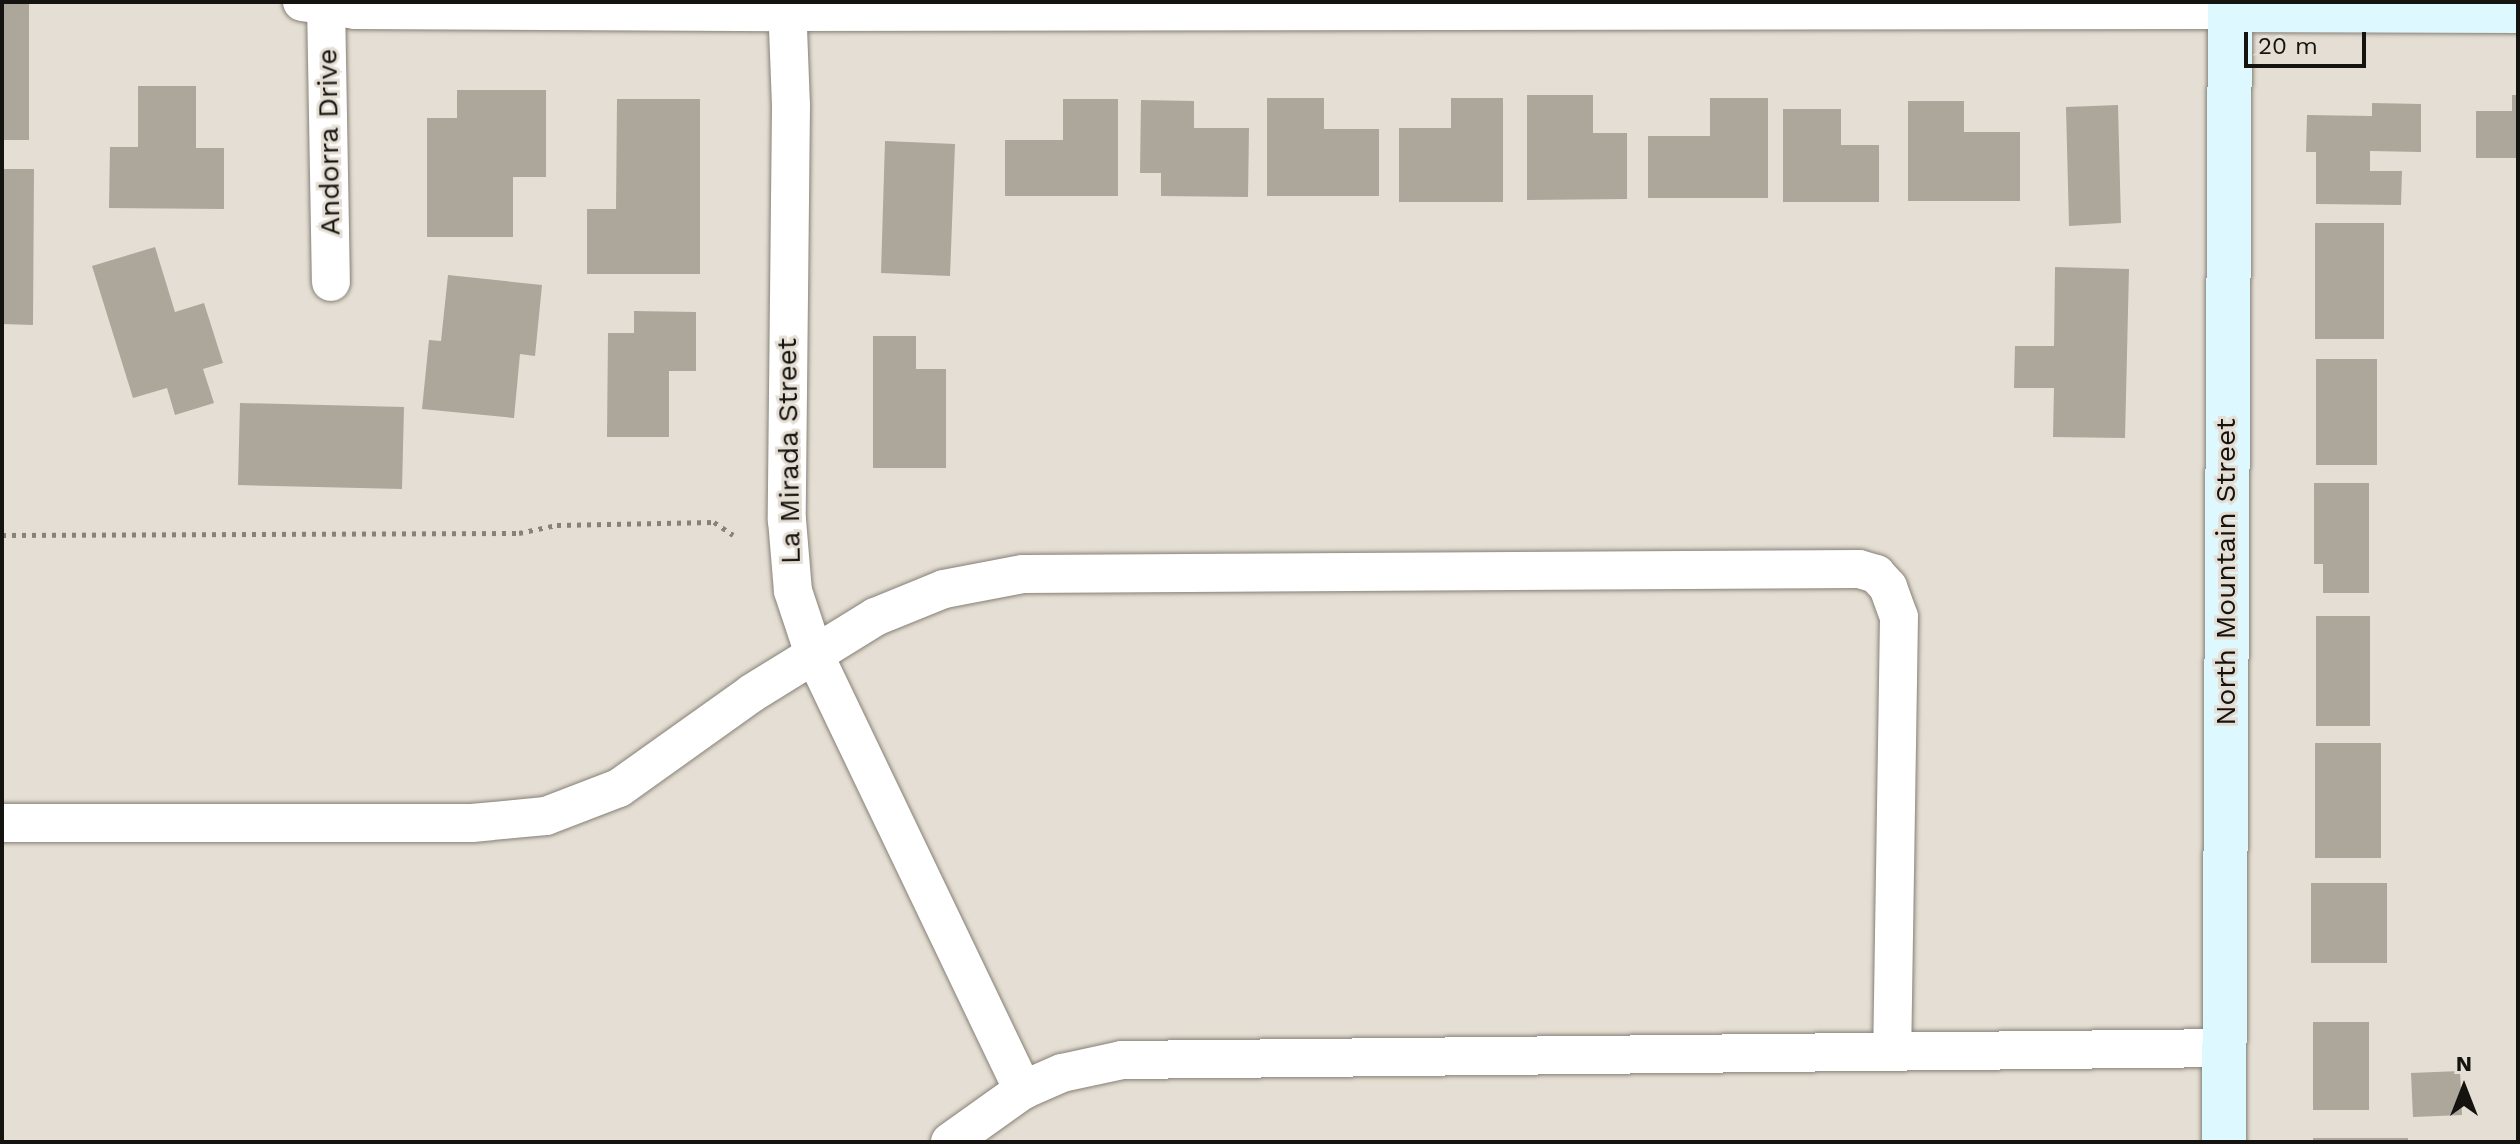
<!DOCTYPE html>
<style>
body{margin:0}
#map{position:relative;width:2520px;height:1144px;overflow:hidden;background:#e5ded4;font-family:"Work Sans",sans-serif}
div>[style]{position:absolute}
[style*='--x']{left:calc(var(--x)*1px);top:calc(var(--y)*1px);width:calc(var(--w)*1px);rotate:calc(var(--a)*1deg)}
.building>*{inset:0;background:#aca69b}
.path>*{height:5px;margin-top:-2.5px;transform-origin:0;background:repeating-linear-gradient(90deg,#86827a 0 4px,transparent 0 10px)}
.roads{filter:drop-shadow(0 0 2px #868076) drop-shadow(0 0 2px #868076)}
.street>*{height:38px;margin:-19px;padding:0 19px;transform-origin:19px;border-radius:19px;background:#fff}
.secondary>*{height:44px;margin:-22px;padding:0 22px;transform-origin:22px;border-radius:22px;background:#ddf8fe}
span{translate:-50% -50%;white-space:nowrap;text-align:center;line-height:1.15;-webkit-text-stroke:6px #e5ded4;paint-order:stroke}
.street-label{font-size:28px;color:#15130f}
.frame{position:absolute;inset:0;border:4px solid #15130f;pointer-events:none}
.north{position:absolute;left:2424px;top:1048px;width:80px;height:80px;-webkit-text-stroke:6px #e5ded4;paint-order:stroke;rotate:0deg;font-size:22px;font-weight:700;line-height:32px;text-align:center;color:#15130f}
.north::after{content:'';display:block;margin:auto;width:28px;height:36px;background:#15130f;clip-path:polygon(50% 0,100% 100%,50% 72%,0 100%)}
.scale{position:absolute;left:2244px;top:32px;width:122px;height:36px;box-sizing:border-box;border:4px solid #15130f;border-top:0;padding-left:10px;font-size:24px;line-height:28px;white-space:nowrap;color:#15130f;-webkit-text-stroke:6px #e5ded4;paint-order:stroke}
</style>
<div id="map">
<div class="building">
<div style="clip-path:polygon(2px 2px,29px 2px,29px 140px,2px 140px)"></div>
<div style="clip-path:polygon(138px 86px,196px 86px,196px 148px,224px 148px,224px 209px,109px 208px,110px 147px,138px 147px)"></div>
<div style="clip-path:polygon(457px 90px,546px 90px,546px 177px,513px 177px,513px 237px,427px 237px,427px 118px,457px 118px)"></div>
<div style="clip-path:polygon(1527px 95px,1593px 95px,1593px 133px,1627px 133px,1627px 199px,1527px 200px)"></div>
<div style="clip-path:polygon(2512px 95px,2518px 95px,2518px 158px,2476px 158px,2476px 111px,2512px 111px)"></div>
<div style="clip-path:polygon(1267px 98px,1324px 98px,1324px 129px,1379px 129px,1379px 196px,1267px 196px)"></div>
<div style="clip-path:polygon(1451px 98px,1503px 98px,1503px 202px,1399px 202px,1399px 128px,1451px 128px)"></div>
<div style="clip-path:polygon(1710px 98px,1768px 98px,1768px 198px,1648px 198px,1648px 136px,1710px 136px)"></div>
<div style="clip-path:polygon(617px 99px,700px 99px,700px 274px,587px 274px,587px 209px,616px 209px)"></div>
<div style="clip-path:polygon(1063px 99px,1118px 99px,1118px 196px,1005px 196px,1005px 140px,1063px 140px)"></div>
<div style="clip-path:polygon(1141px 100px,1194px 101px,1194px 128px,1249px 128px,1248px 197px,1161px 196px,1161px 173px,1140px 173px)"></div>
<div style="clip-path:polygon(1908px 101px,1964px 101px,1964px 132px,2020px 132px,2020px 201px,1908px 201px)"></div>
<div style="clip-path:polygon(2372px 103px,2421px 104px,2421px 152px,2370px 151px,2370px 171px,2402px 171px,2401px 205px,2316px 204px,2316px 152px,2306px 152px,2307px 115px,2372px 116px)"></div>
<div style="clip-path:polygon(2118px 105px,2121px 223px,2069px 226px,2066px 107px)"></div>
<div style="clip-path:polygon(1783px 109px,1841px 109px,1841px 145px,1879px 145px,1879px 202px,1783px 202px)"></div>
<div style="clip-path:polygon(885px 141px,955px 144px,950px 276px,881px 273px)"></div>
<div style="clip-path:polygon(2px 169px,34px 169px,33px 325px,2px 324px)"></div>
<div style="clip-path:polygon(2315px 223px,2384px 223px,2384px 339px,2315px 339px)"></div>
<div style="clip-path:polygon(155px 247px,175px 312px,204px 303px,223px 363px,203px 369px,214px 403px,175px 415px,167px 388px,133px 398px,92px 266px)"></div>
<div style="clip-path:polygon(2055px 267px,2129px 269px,2125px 438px,2053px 437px,2054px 388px,2014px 388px,2015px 346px,2054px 346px)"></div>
<div style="clip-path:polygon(448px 275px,542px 285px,535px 356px,520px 354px,514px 418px,422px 409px,429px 340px,441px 341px)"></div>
<div style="clip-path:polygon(634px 311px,696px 312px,696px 371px,669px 371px,669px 437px,607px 437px,608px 333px,634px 333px)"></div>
<div style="clip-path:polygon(873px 336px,916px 336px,916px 369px,946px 369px,946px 468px,873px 468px)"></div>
<div style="clip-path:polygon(2316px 359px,2377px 359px,2377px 465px,2316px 465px)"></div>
<div style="clip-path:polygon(240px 403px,404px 407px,402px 489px,238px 485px)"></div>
<div style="clip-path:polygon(2314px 483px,2369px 483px,2369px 593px,2323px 593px,2323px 564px,2314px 564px)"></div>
<div style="clip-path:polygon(2316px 616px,2370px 616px,2370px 726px,2316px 726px)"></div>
<div style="clip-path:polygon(2315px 743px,2381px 743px,2381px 858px,2315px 858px)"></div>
<div style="clip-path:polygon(2311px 883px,2387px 883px,2387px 963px,2311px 963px)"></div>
<div style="clip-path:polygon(2313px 1022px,2369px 1022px,2369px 1110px,2313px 1110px)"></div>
<div style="clip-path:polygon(2460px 1071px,2462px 1115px,2413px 1117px,2411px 1073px)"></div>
<div style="clip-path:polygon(2313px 1138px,2408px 1138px,2408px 1142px,2313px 1142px)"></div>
</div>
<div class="path">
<div style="--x:2;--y:535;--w:517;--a:-0.22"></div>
<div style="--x:519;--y:533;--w:39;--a:-12"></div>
<div style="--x:557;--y:525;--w:157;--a:-1.1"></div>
<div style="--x:714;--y:522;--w:23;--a:34"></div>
</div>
<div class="roads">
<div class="street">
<div style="--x:302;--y:2;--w:54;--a:8.6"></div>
<div style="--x:355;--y:10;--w:432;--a:0.3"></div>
<div style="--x:787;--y:12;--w:1443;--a:-0.08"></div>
<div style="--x:326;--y:2;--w:280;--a:89"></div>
<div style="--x:787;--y:2;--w:103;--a:87.8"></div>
<div style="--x:791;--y:105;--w:415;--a:90.6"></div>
<div style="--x:787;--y:520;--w:71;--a:85.2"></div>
<div style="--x:793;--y:591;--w:66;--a:71.6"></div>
<div style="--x:814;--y:654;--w:484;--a:64.4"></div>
<div style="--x:2;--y:823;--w:470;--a:0"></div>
<div style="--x:472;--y:823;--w:74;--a:-5.4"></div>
<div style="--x:546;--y:816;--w:78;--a:-21"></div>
<div style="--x:619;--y:788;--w:163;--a:-35.5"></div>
<div style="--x:752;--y:693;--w:145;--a:-31.7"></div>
<div style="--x:875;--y:617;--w:74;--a:-22.1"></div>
<div style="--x:944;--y:589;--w:80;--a:-10.8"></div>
<div style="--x:1023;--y:574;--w:836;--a:-0.34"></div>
<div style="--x:1859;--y:569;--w:18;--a:16"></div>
<div style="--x:1876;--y:574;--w:18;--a:47"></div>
<div style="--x:1888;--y:587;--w:32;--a:70"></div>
<div style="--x:1899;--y:617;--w:435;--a:90.9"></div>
<div style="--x:950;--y:1142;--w:90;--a:-35.5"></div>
<div style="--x:1023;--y:1090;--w:43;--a:-23.6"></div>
<div style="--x:1062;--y:1073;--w:61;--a:-12.2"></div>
<div style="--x:1122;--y:1060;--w:1103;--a:-0.62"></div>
</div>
<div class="secondary">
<div style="--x:2230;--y:10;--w:288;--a:0.2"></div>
<div style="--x:2224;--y:1142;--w:1140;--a:-89.7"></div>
</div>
</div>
<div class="street-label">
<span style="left:329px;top:142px;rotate:-91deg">Andorra Drive</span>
<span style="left:789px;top:451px;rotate:-91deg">La Mirada Street</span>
<span style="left:2226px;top:572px;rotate:-90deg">North Mountain Street</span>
</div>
<div class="frame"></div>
<div class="north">N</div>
<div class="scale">20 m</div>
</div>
